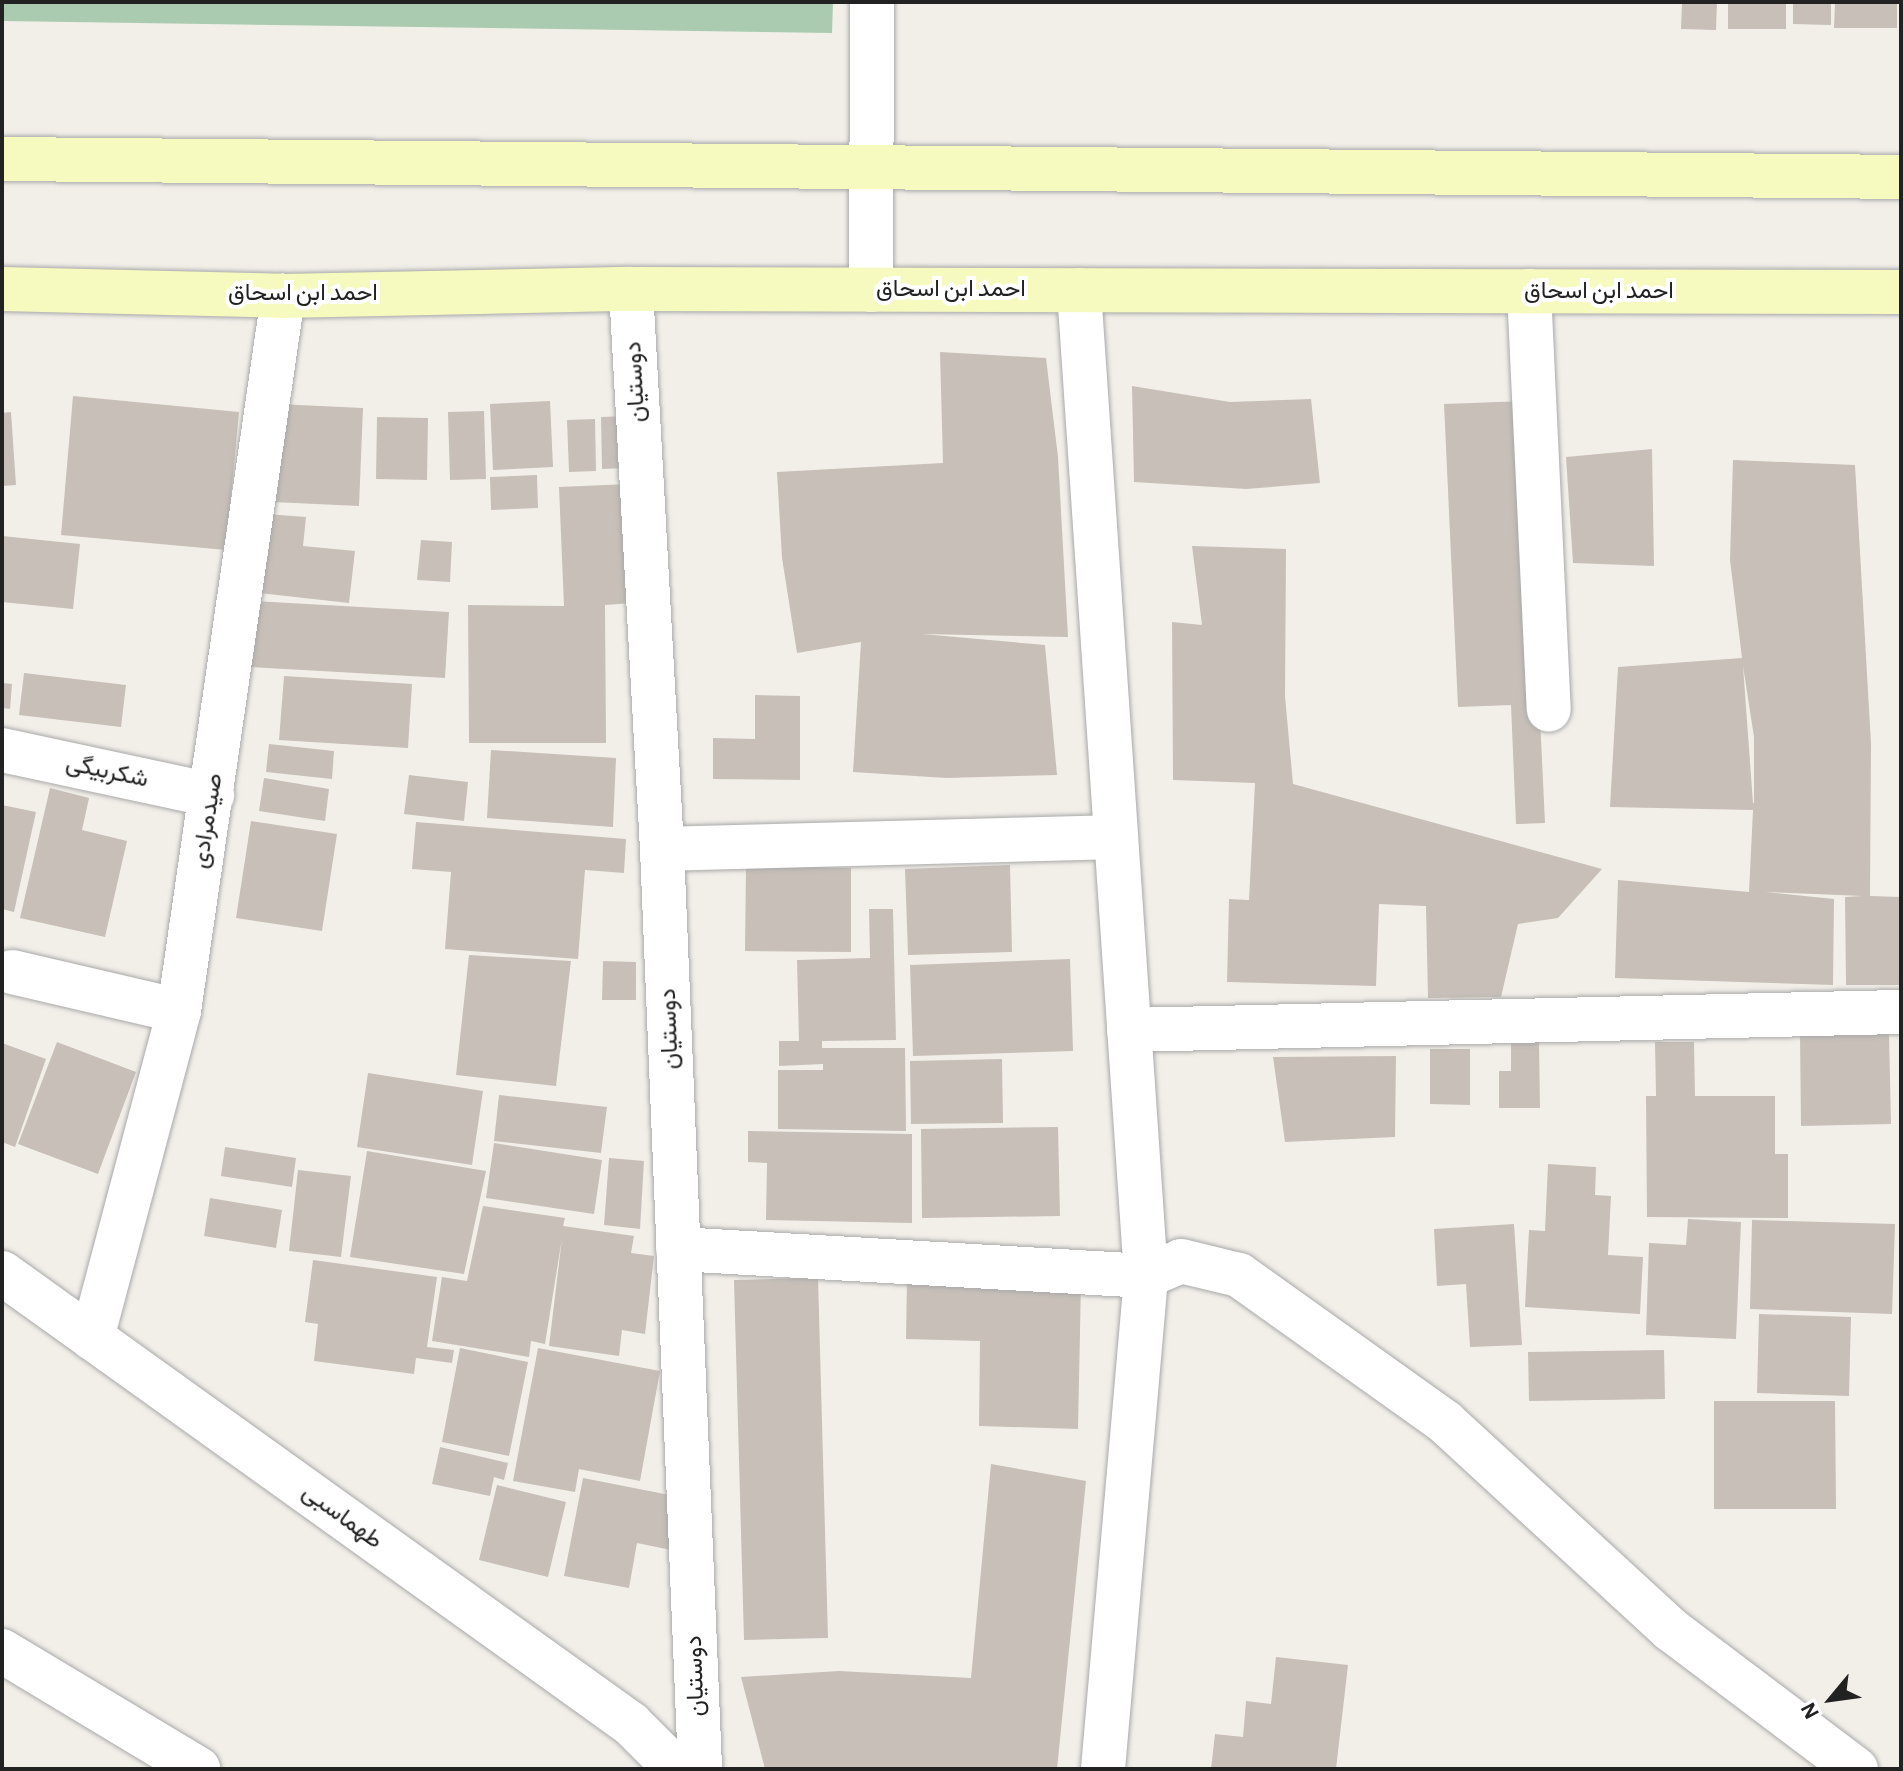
<!DOCTYPE html>
<html>
<head>
<meta charset="utf-8">
<style>
  body { margin:0 }
  #map { position:relative; width:1903px; height:1771px; overflow:hidden; background:#f2efe9; font-family:"Alegreya Sans",Vazirmatn,sans-serif }
  div>[style] { position:absolute }
  .cemetery>* { inset:0; background:#aacbaf }
  .building>* { inset:0; background:#c7bfb8 }
  .roads { filter:drop-shadow(0 0 2px #a9a9a9) drop-shadow(0 0 2px #a9a9a9) }
  .street>* { height:44px; margin:-22px; padding:0 22px; transform-origin:22px; border-radius:22px; background:#fff }
  .secondary>* { height:44px; margin:-22px; padding:0 22px; transform-origin:22px; border-radius:22px; background:#f7fabf }
  span { translate:-50% -50%; white-space:nowrap; text-align:center; line-height:1.15; -webkit-text-stroke:8px #fff; paint-order:stroke }
  .street-label { font-size:24px; color:#222 }
  .frame { position:absolute; inset:0; border:4px solid #222; pointer-events:none }
  .north { position:absolute; left:1791px; top:1659px; width:80px; height:80px; -webkit-text-stroke:6px #fff; paint-order:stroke; rotate:241deg; font-size:22px; font-weight:700; line-height:32px; text-align:center; color:#222 }
  .north::after { content:''; display:block; margin:auto; width:28px; height:36px; background:#222; clip-path:polygon(50% 0,100% 100%,50% 72%,0 100%) }
</style>
</head>
<body>
<div id="map">
  <div class="cemetery">
    <i style="clip-path:polygon(2px 2px,833px 2px,832px 33px,2px 21px)"></i>
  </div>
  <div class="building">
    <i style="clip-path:polygon(1682px 2px,1717px 2px,1716px 30px,1681px 29px)"></i>
    <i style="clip-path:polygon(1728px 2px,1786px 2px,1786px 29px,1728px 29px)"></i>
    <i style="clip-path:polygon(1793px 2px,1831px 2px,1831px 25px,1793px 24px)"></i>
    <i style="clip-path:polygon(1835px 2px,1897px 2px,1897px 28px,1834px 28px)"></i>
    <i style="clip-path:polygon(940px 352px,1046px 358px,1058px 457px,1068px 637px,922px 634px,1045px 645px,1057px 775px,946px 778px,853px 772px,861px 642px,797px 653px,782px 558px,777px 472px,943px 463px)"></i>
    <i style="clip-path:polygon(1132px 386px,1230px 402px,1311px 399px,1320px 483px,1246px 489px,1134px 482px)"></i>
    <i style="clip-path:polygon(73px 396px,239px 412px,226px 550px,61px 535px)"></i>
    <i style="clip-path:polygon(550px 401px,553px 467px,493px 470px,490px 404px)"></i>
    <i style="clip-path:polygon(1525px 401px,1545px 823px,1516px 824px,1511px 705px,1458px 707px,1444px 404px)"></i>
    <i style="clip-path:polygon(277px 404px,363px 408px,359px 506px,273px 502px)"></i>
    <i style="clip-path:polygon(484px 411px,486px 479px,450px 480px,448px 412px)"></i>
    <i style="clip-path:polygon(11px 412px,16px 485px,2px 486px,2px 413px)"></i>
    <i style="clip-path:polygon(625px 416px,628px 468px,602px 469px,601px 417px)"></i>
    <i style="clip-path:polygon(377px 417px,428px 418px,427px 480px,376px 479px)"></i>
    <i style="clip-path:polygon(595px 419px,596px 471px,569px 472px,567px 420px)"></i>
    <i style="clip-path:polygon(1652px 449px,1654px 566px,1573px 563px,1566px 457px)"></i>
    <i style="clip-path:polygon(evenodd,1733px 460px,1855px 465px,1871px 743px,1870px 896px,1901px 897px,1901px 985px,1846px 985px,1845px 897px,1862px 896px,1765px 892px,1834px 899px,1833px 985px,1615px 978px,1618px 880px,1749px 892px,1753px 810px,1610px 807px,1618px 667px,1742px 658px,1730px 560px,1733px 460px,1743px 666px,1754px 737px,1754px 803px,1753px 803px,1743px 666px)"></i>
    <i style="clip-path:polygon(537px 475px,538px 508px,491px 510px,490px 477px)"></i>
    <i style="clip-path:polygon(628px 484px,633px 603px,605px 605px,606px 743px,469px 743px,468px 605px,564px 606px,559px 487px)"></i>
    <i style="clip-path:polygon(266px 514px,306px 517px,303px 546px,355px 551px,349px 603px,259px 593px)"></i>
    <i style="clip-path:polygon(2px 536px,80px 544px,73px 609px,2px 602px)"></i>
    <i style="clip-path:polygon(421px 540px,452px 542px,450px 582px,417px 580px)"></i>
    <i style="clip-path:polygon(1192px 546px,1286px 549px,1285px 696px,1293px 784px,1602px 869px,1558px 918px,1518px 924px,1501px 997px,1428px 998px,1426px 906px,1379px 904px,1376px 986px,1227px 982px,1229px 899px,1249px 900px,1255px 783px,1173px 780px,1172px 622px,1202px 625px)"></i>
    <i style="clip-path:polygon(253px 601px,449px 612px,445px 678px,250px 667px)"></i>
    <i style="clip-path:polygon(24px 673px,126px 685px,121px 727px,19px 715px)"></i>
    <i style="clip-path:polygon(284px 676px,412px 684px,408px 748px,279px 740px)"></i>
    <i style="clip-path:polygon(2px 683px,12px 684px,10px 709px,2px 708px)"></i>
    <i style="clip-path:polygon(755px 695px,800px 696px,800px 780px,713px 779px,713px 738px,755px 739px)"></i>
    <i style="clip-path:polygon(269px 744px,334px 751px,332px 779px,266px 772px)"></i>
    <i style="clip-path:polygon(491px 750px,616px 758px,613px 827px,487px 818px)"></i>
    <i style="clip-path:polygon(409px 775px,468px 782px,464px 821px,404px 814px)"></i>
    <i style="clip-path:polygon(264px 778px,329px 789px,325px 821px,259px 811px)"></i>
    <i style="clip-path:polygon(50px 788px,89px 798px,82px 830px,127px 841px,105px 937px,20px 918px)"></i>
    <i style="clip-path:polygon(2px 805px,36px 812px,14px 912px,2px 909px)"></i>
    <i style="clip-path:polygon(251px 821px,337px 834px,322px 931px,236px 918px)"></i>
    <i style="clip-path:polygon(416px 822px,626px 839px,624px 873px,585px 870px,578px 959px,445px 949px,451px 872px,412px 869px)"></i>
    <i style="clip-path:polygon(1010px 865px,1012px 952px,908px 955px,905px 869px)"></i>
    <i style="clip-path:polygon(746px 866px,851px 868px,851px 952px,745px 951px)"></i>
    <i style="clip-path:polygon(869px 909px,893px 909px,896px 1040px,822px 1041px,822px 1048px,905px 1048px,906px 1131px,778px 1129px,778px 1070px,823px 1070px,823px 1064px,779px 1066px,779px 1041px,799px 1041px,797px 960px,870px 958px)"></i>
    <i style="clip-path:polygon(469px 955px,571px 961px,556px 1086px,456px 1075px)"></i>
    <i style="clip-path:polygon(1070px 959px,1073px 1051px,913px 1056px,910px 965px)"></i>
    <i style="clip-path:polygon(603px 961px,636px 962px,636px 1000px,602px 1000px)"></i>
    <i style="clip-path:polygon(1800px 1034px,1889px 1034px,1891px 1124px,1801px 1126px)"></i>
    <i style="clip-path:polygon(57px 1042px,136px 1072px,98px 1174px,18px 1144px)"></i>
    <i style="clip-path:polygon(1511px 1042px,1539px 1042px,1540px 1108px,1499px 1108px,1499px 1071px,1511px 1071px)"></i>
    <i style="clip-path:polygon(1655px 1042px,1694px 1042px,1695px 1096px,1775px 1096px,1775px 1154px,1788px 1154px,1788px 1218px,1647px 1217px,1646px 1096px,1656px 1096px)"></i>
    <i style="clip-path:polygon(2px 1043px,46px 1059px,15px 1147px,2px 1142px)"></i>
    <i style="clip-path:polygon(1430px 1049px,1470px 1049px,1470px 1105px,1430px 1104px)"></i>
    <i style="clip-path:polygon(1396px 1056px,1395px 1137px,1285px 1142px,1273px 1057px)"></i>
    <i style="clip-path:polygon(1002px 1059px,1003px 1123px,911px 1124px,910px 1061px)"></i>
    <i style="clip-path:polygon(368px 1073px,483px 1091px,472px 1165px,357px 1147px)"></i>
    <i style="clip-path:polygon(499px 1095px,607px 1107px,601px 1153px,494px 1141px)"></i>
    <i style="clip-path:polygon(1058px 1127px,1060px 1216px,922px 1218px,921px 1129px)"></i>
    <i style="clip-path:polygon(748px 1131px,912px 1134px,912px 1223px,766px 1220px,767px 1163px,748px 1162px)"></i>
    <i style="clip-path:polygon(494px 1143px,602px 1160px,594px 1214px,486px 1198px)"></i>
    <i style="clip-path:polygon(225px 1147px,296px 1158px,292px 1187px,221px 1176px)"></i>
    <i style="clip-path:polygon(367px 1151px,486px 1171px,464px 1274px,350px 1257px)"></i>
    <i style="clip-path:polygon(609px 1158px,644px 1161px,640px 1229px,604px 1225px)"></i>
    <i style="clip-path:polygon(1548px 1164px,1596px 1167px,1595px 1195px,1611px 1196px,1608px 1255px,1643px 1257px,1640px 1314px,1525px 1307px,1529px 1230px,1545px 1231px)"></i>
    <i style="clip-path:polygon(298px 1170px,351px 1176px,341px 1257px,289px 1251px)"></i>
    <i style="clip-path:polygon(210px 1198px,282px 1210px,276px 1248px,204px 1236px)"></i>
    <i style="clip-path:polygon(483px 1206px,565px 1218px,563px 1226px,634px 1236px,631px 1253px,654px 1256px,645px 1334px,622px 1330px,619px 1356px,549px 1346px,562px 1238px,545px 1344px,531px 1341px,529px 1357px,432px 1341px,442px 1277px,467px 1281px)"></i>
    <i style="clip-path:polygon(1688px 1219px,1741px 1222px,1736px 1339px,1646px 1335px,1649px 1243px,1686px 1245px)"></i>
    <i style="clip-path:polygon(1752px 1220px,1895px 1224px,1892px 1314px,1750px 1309px)"></i>
    <i style="clip-path:polygon(1514px 1224px,1522px 1345px,1470px 1347px,1466px 1284px,1437px 1286px,1434px 1229px)"></i>
    <i style="clip-path:polygon(313px 1260px,437px 1277px,427px 1347px,454px 1350px,452px 1363px,416px 1358px,414px 1374px,314px 1361px,318px 1324px,305px 1322px)"></i>
    <i style="clip-path:polygon(818px 1278px,828px 1638px,744px 1640px,734px 1280px)"></i>
    <i style="clip-path:polygon(907px 1278px,1081px 1283px,1078px 1429px,979px 1426px,980px 1341px,906px 1339px)"></i>
    <i style="clip-path:polygon(1759px 1314px,1851px 1317px,1849px 1396px,1757px 1393px)"></i>
    <i style="clip-path:polygon(460px 1348px,528px 1362px,509px 1456px,442px 1442px)"></i>
    <i style="clip-path:polygon(538px 1348px,660px 1371px,640px 1481px,579px 1469px,575px 1492px,513px 1481px)"></i>
    <i style="clip-path:polygon(1664px 1350px,1665px 1399px,1529px 1401px,1528px 1352px)"></i>
    <i style="clip-path:polygon(1714px 1401px,1835px 1401px,1836px 1509px,1714px 1509px)"></i>
    <i style="clip-path:polygon(440px 1447px,508px 1463px,504px 1480px,494px 1477px,490px 1496px,432px 1484px)"></i>
    <i style="clip-path:polygon(991px 1464px,1086px 1481px,1057px 1769px,765px 1769px,741px 1677px,839px 1671px,971px 1678px)"></i>
    <i style="clip-path:polygon(583px 1478px,680px 1497px,671px 1550px,637px 1543px,629px 1588px,564px 1576px)"></i>
    <i style="clip-path:polygon(497px 1485px,566px 1502px,548px 1577px,479px 1560px)"></i>
    <i style="clip-path:polygon(1276px 1657px,1348px 1665px,1336px 1769px,1211px 1769px,1215px 1734px,1243px 1737px,1246px 1701px,1271px 1704px)"></i>
  </div>
  <div class="roads">
    <div class="street">
      <i style="left:631px;top:289px;width:561px;rotate:86.83deg"></i>
      <i style="left:662px;top:849px;width:921px;rotate:87.63deg"></i>
      <i style="left:871px;top:290px;width:288px;rotate:-89.8deg"></i>
      <i style="left:1529px;top:291px;width:419px;rotate:87.3deg"></i>
      <i style="left:2px;top:750px;width:215px;rotate:12.1deg"></i>
      <i style="left:662px;top:849px;width:454px;rotate:-1.5deg"></i>
      <i style="left:12px;top:972px;width:171px;rotate:13.1deg"></i>
      <i style="left:1129px;top:1030px;width:772px;rotate:-1.34deg"></i>
      <i style="left:678px;top:1249px;width:469px;rotate:3.3deg"></i>
      <i style="left:1146px;top:1276px;width:988px;rotate:-93.89deg"></i>
      <i style="left:2px;top:1273px;width:774px;rotate:35.64deg"></i>
      <i style="left:631px;top:1724px;width:64px;rotate:45deg"></i>
      <i style="left:92px;top:1338px;width:338px;rotate:-75.1deg"></i>
      <i style="left:179px;top:1011px;width:723px;rotate:-81.72deg"></i>
      <i style="left:2px;top:1651px;width:229px;rotate:31deg"></i>
      <i style="left:1103px;top:1769px;width:495px;rotate:-85deg"></i>
      <i style="left:1146px;top:1276px;width:38px;rotate:-23deg"></i>
      <i style="left:1181px;top:1261px;width:60px;rotate:13.6deg"></i>
      <i style="left:1239px;top:1275px;width:253px;rotate:35.5deg"></i>
      <i style="left:1445px;top:1422px;width:306px;rotate:42.6deg"></i>
      <i style="left:1670px;top:1629px;width:233px;rotate:37deg"></i>
    </div>
    <div class="secondary">
      <i style="left:2px;top:159px;width:1899px;rotate:0.54deg"></i>
      <i style="left:2px;top:289px;width:281px;rotate:1.4deg"></i>
      <i style="left:283px;top:296px;width:348px;rotate:-1.2deg"></i>
      <i style="left:631px;top:289px;width:1270px;rotate:0.14deg"></i>
    </div>
  </div>
  <div class="street-label">
    <span style="left:951px;top:290px">احمد ابن اسحاق</span>
    <span style="left:1599px;top:292px">احمد ابن اسحاق</span>
    <span style="left:303px;top:294px">احمد ابن اسحاق</span>
    <span style="left:636px;top:382px;rotate:-93deg">دوستیان</span>
    <span style="left:107px;top:772px;rotate:12deg">شکربیگی</span>
    <span style="left:208px;top:821px;rotate:-81deg">صیدمرادی</span>
    <span style="left:670px;top:1029px;rotate:-92deg">دوستیان</span>
    <span style="left:342px;top:1517px;rotate:36deg">طهماسبی</span>
    <span style="left:696px;top:1676px;rotate:-92deg">دوستیان</span>
  </div>
  <div class="frame"></div>
  <div class="north">N</div>
</div>
</body>
</html>
